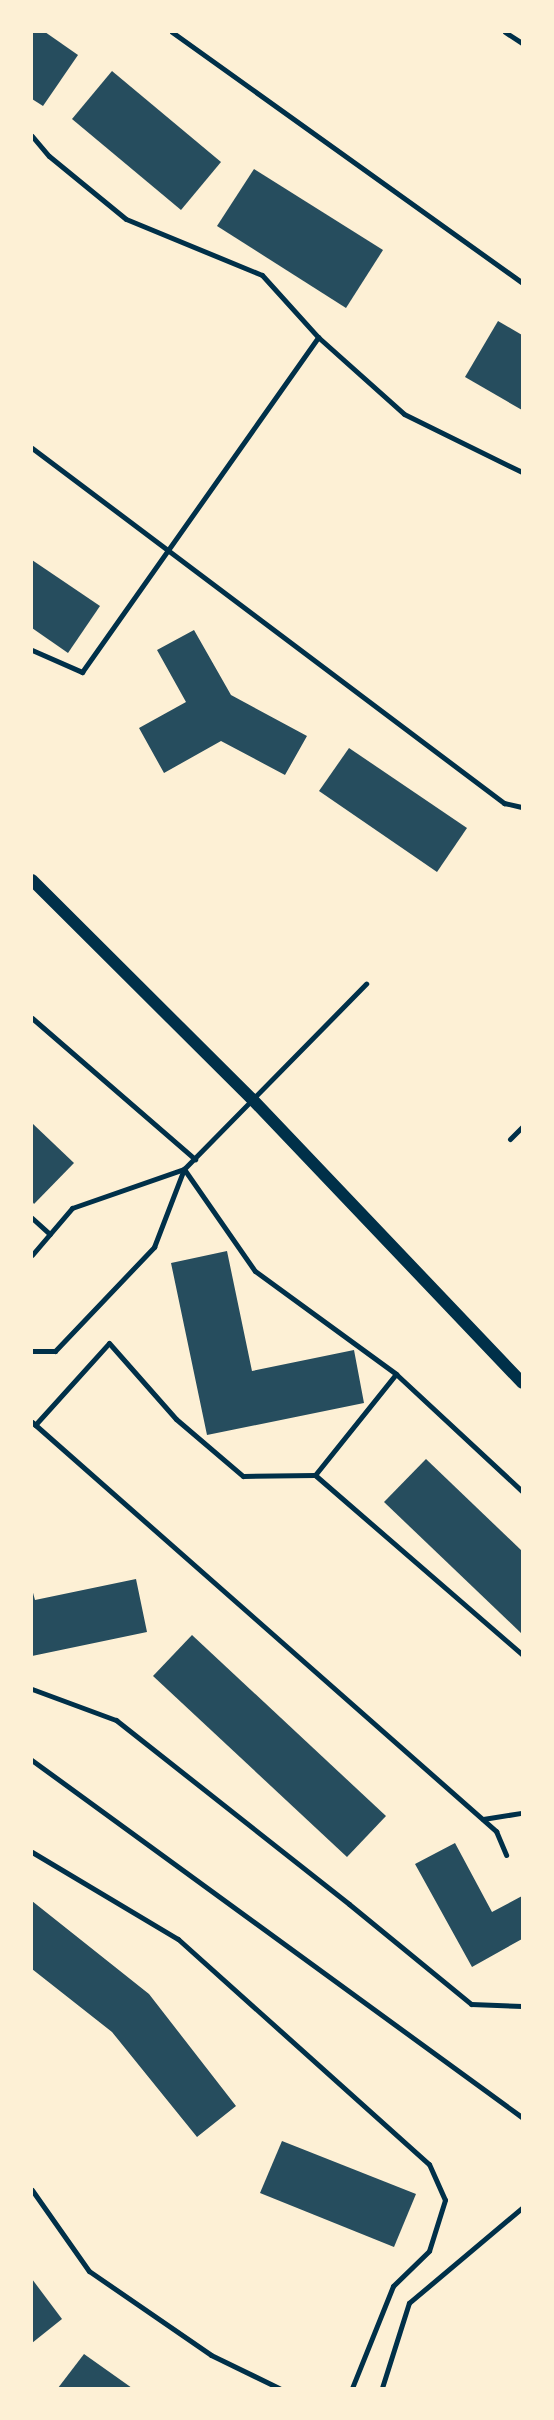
<!DOCTYPE html>
<html>
<head>
<meta charset="utf-8">
<style>
  body { margin:0 }
  #map { position:relative; width:554px; height:2420px; overflow:hidden; background:#fdf0d5; font-family:"Golos Text",sans-serif }
  div>[style] { position:absolute }
  .building>* { inset:0; background:#264d5e }
  .path>* { height:4.5px; margin:-2.25px; padding:0 2.25px; transform-origin:2.25px; border-radius:2.25px; background:#003049 }
  .service>* { height:5px; margin:-2.5px; padding:0 2.5px; transform-origin:2.5px; border-radius:2.5px; background:#003049 }
  .tertiary>* { height:12px; margin:-6px; padding:0 6px; transform-origin:6px; border-radius:6px; background:#003049 }
  span { translate:-50% -50%; white-space:nowrap; text-align:center; line-height:1.15; -webkit-text-stroke:5px #fdf0d5; paint-order:stroke }
  .frame { position:absolute; inset:0; border:33px solid #fdf0d5; pointer-events:none }
</style>
</head>
<body>
<div id="map">
  <div class="building">
    <i style="clip-path:polygon(32px 32px,45px 32px,78px 55px,43px 106px,32px 99px)"></i>
    <i style="clip-path:polygon(112px 71px,221px 162px,181px 210px,72px 119px)"></i>
    <i style="clip-path:polygon(254px 169px,383px 250px,346px 308px,217px 226px)"></i>
    <i style="clip-path:polygon(498px 321px,522px 335px,522px 410px,465px 377px)"></i>
    <i style="clip-path:polygon(32px 560px,100px 606px,68px 653px,32px 628px)"></i>
    <i style="clip-path:polygon(194px 630px,231px 695px,307px 736px,285px 775px,221px 741px,164px 773px,139px 728px,186px 702px,157px 650px)"></i>
    <i style="clip-path:polygon(349px 748px,467px 828px,437px 872px,319px 791px)"></i>
    <i style="clip-path:polygon(32px 1123px,74px 1163px,34px 1204px,32px 1201px)"></i>
    <i style="clip-path:polygon(227px 1251px,252px 1371px,354px 1350px,364px 1403px,207px 1435px,171px 1263px)"></i>
    <i style="clip-path:polygon(426px 1459px,522px 1551px,522px 1634px,384px 1502px)"></i>
    <i style="clip-path:polygon(136px 1579px,147px 1632px,32px 1656px,32px 1589px,35px 1600px)"></i>
    <i style="clip-path:polygon(192px 1635px,386px 1816px,347px 1857px,153px 1676px)"></i>
    <i style="clip-path:polygon(455px 1843px,492px 1912px,522px 1896px,522px 1939px,472px 1967px,415px 1864px)"></i>
    <i style="clip-path:polygon(32px 1901px,149px 1994px,236px 2106px,197px 2137px,112px 2032px,32px 1969px)"></i>
    <i style="clip-path:polygon(282px 2141px,416px 2194px,394px 2247px,260px 2193px)"></i>
    <i style="clip-path:polygon(32px 2279px,62px 2319px,32px 2343px)"></i>
    <i style="clip-path:polygon(84px 2354px,132px 2388px,58px 2388px)"></i>
  </div>
  <div class="path">
    <i style="left:32px;top:1760px;width:606px;rotate:36.08deg"></i>
    <i style="left:382px;top:2388px;width:89px;rotate:-72.4deg"></i>
    <i style="left:409px;top:2303px;width:148px;rotate:-40.1deg"></i>
  </div>
  <div class="service">
    <i style="left:172px;top:32px;width:431px;rotate:35.6deg"></i>
    <i style="left:505px;top:32px;width:20px;rotate:33deg"></i>
    <i style="left:32px;top:136px;width:26px;rotate:50deg"></i>
    <i style="left:49px;top:156px;width:99px;rotate:39.3deg"></i>
    <i style="left:126px;top:219px;width:147px;rotate:22.4deg"></i>
    <i style="left:262px;top:275px;width:84px;rotate:47.9deg"></i>
    <i style="left:318px;top:337px;width:115px;rotate:41.8deg"></i>
    <i style="left:404px;top:414px;width:131px;rotate:26.2deg"></i>
    <i style="left:32px;top:448px;width:591px;rotate:36.95deg"></i>
    <i style="left:504px;top:803px;width:18px;rotate:13deg"></i>
    <i style="left:32px;top:650px;width:55px;rotate:23.7deg"></i>
    <i style="left:82px;top:672px;width:410px;rotate:-54.8deg"></i>
    <i style="left:32px;top:1018px;width:216px;rotate:40.9deg"></i>
    <i style="left:510px;top:1139px;width:17px;rotate:-45deg"></i>
    <i style="left:184px;top:1169px;width:124px;rotate:55.2deg"></i>
    <i style="left:255px;top:1271px;width:175px;rotate:36.1deg"></i>
    <i style="left:396px;top:1374px;width:172px;rotate:42.9deg"></i>
    <i style="left:32px;top:1218px;width:24px;rotate:42deg"></i>
    <i style="left:32px;top:1255px;width:62px;rotate:-49.6deg"></i>
    <i style="left:72px;top:1208px;width:119px;rotate:-19.2deg"></i>
    <i style="left:32px;top:1351px;width:23px"></i>
    <i style="left:55px;top:1351px;width:144px;rotate:-46.4deg"></i>
    <i style="left:154px;top:1247px;width:84px;rotate:-69deg"></i>
    <i style="left:184px;top:1169px;width:260px;rotate:-45.5deg"></i>
    <i style="left:32px;top:1422px;width:619px;rotate:41.4deg"></i>
    <i style="left:496px;top:1831px;width:26px;rotate:67deg"></i>
    <i style="left:35px;top:1425px;width:110px;rotate:-47.9deg"></i>
    <i style="left:109px;top:1343px;width:101px;rotate:48.6deg"></i>
    <i style="left:176px;top:1419px;width:88px;rotate:40.4deg"></i>
    <i style="left:243px;top:1476px;width:72px;rotate:-0.8deg"></i>
    <i style="left:315px;top:1475px;width:274px;rotate:40.9deg"></i>
    <i style="left:315px;top:1475px;width:129px;rotate:-51.3deg"></i>
    <i style="left:32px;top:1689px;width:90px;rotate:20.3deg"></i>
    <i style="left:116px;top:1720px;width:297px;rotate:38.3deg"></i>
    <i style="left:349px;top:1904px;width:158px;rotate:39.3deg"></i>
    <i style="left:471px;top:2004px;width:51px;rotate:2.2deg"></i>
    <i style="left:483px;top:1819px;width:39px;rotate:-9deg"></i>
    <i style="left:32px;top:1852px;width:170px;rotate:30.8deg"></i>
    <i style="left:178px;top:1939px;width:337px;rotate:41.9deg"></i>
    <i style="left:429px;top:2164px;width:39px;rotate:66deg"></i>
    <i style="left:445px;top:2200px;width:53px;rotate:107.4deg"></i>
    <i style="left:429px;top:2251px;width:50px;rotate:135.8deg"></i>
    <i style="left:393px;top:2286px;width:110px;rotate:111.9deg"></i>
    <i style="left:32px;top:2190px;width:99px;rotate:54.9deg"></i>
    <i style="left:89px;top:2271px;width:148px;rotate:34.5deg"></i>
    <i style="left:211px;top:2355px;width:76px;rotate:25.9deg"></i>
  </div>
  <div class="tertiary">
    <i style="left:32px;top:880px;width:310px;rotate:44.9deg"></i>
    <i style="left:252px;top:1099px;width:392px;rotate:46.4deg"></i>
  </div>
  <div class="frame"></div>
</div>
</body>
</html>
